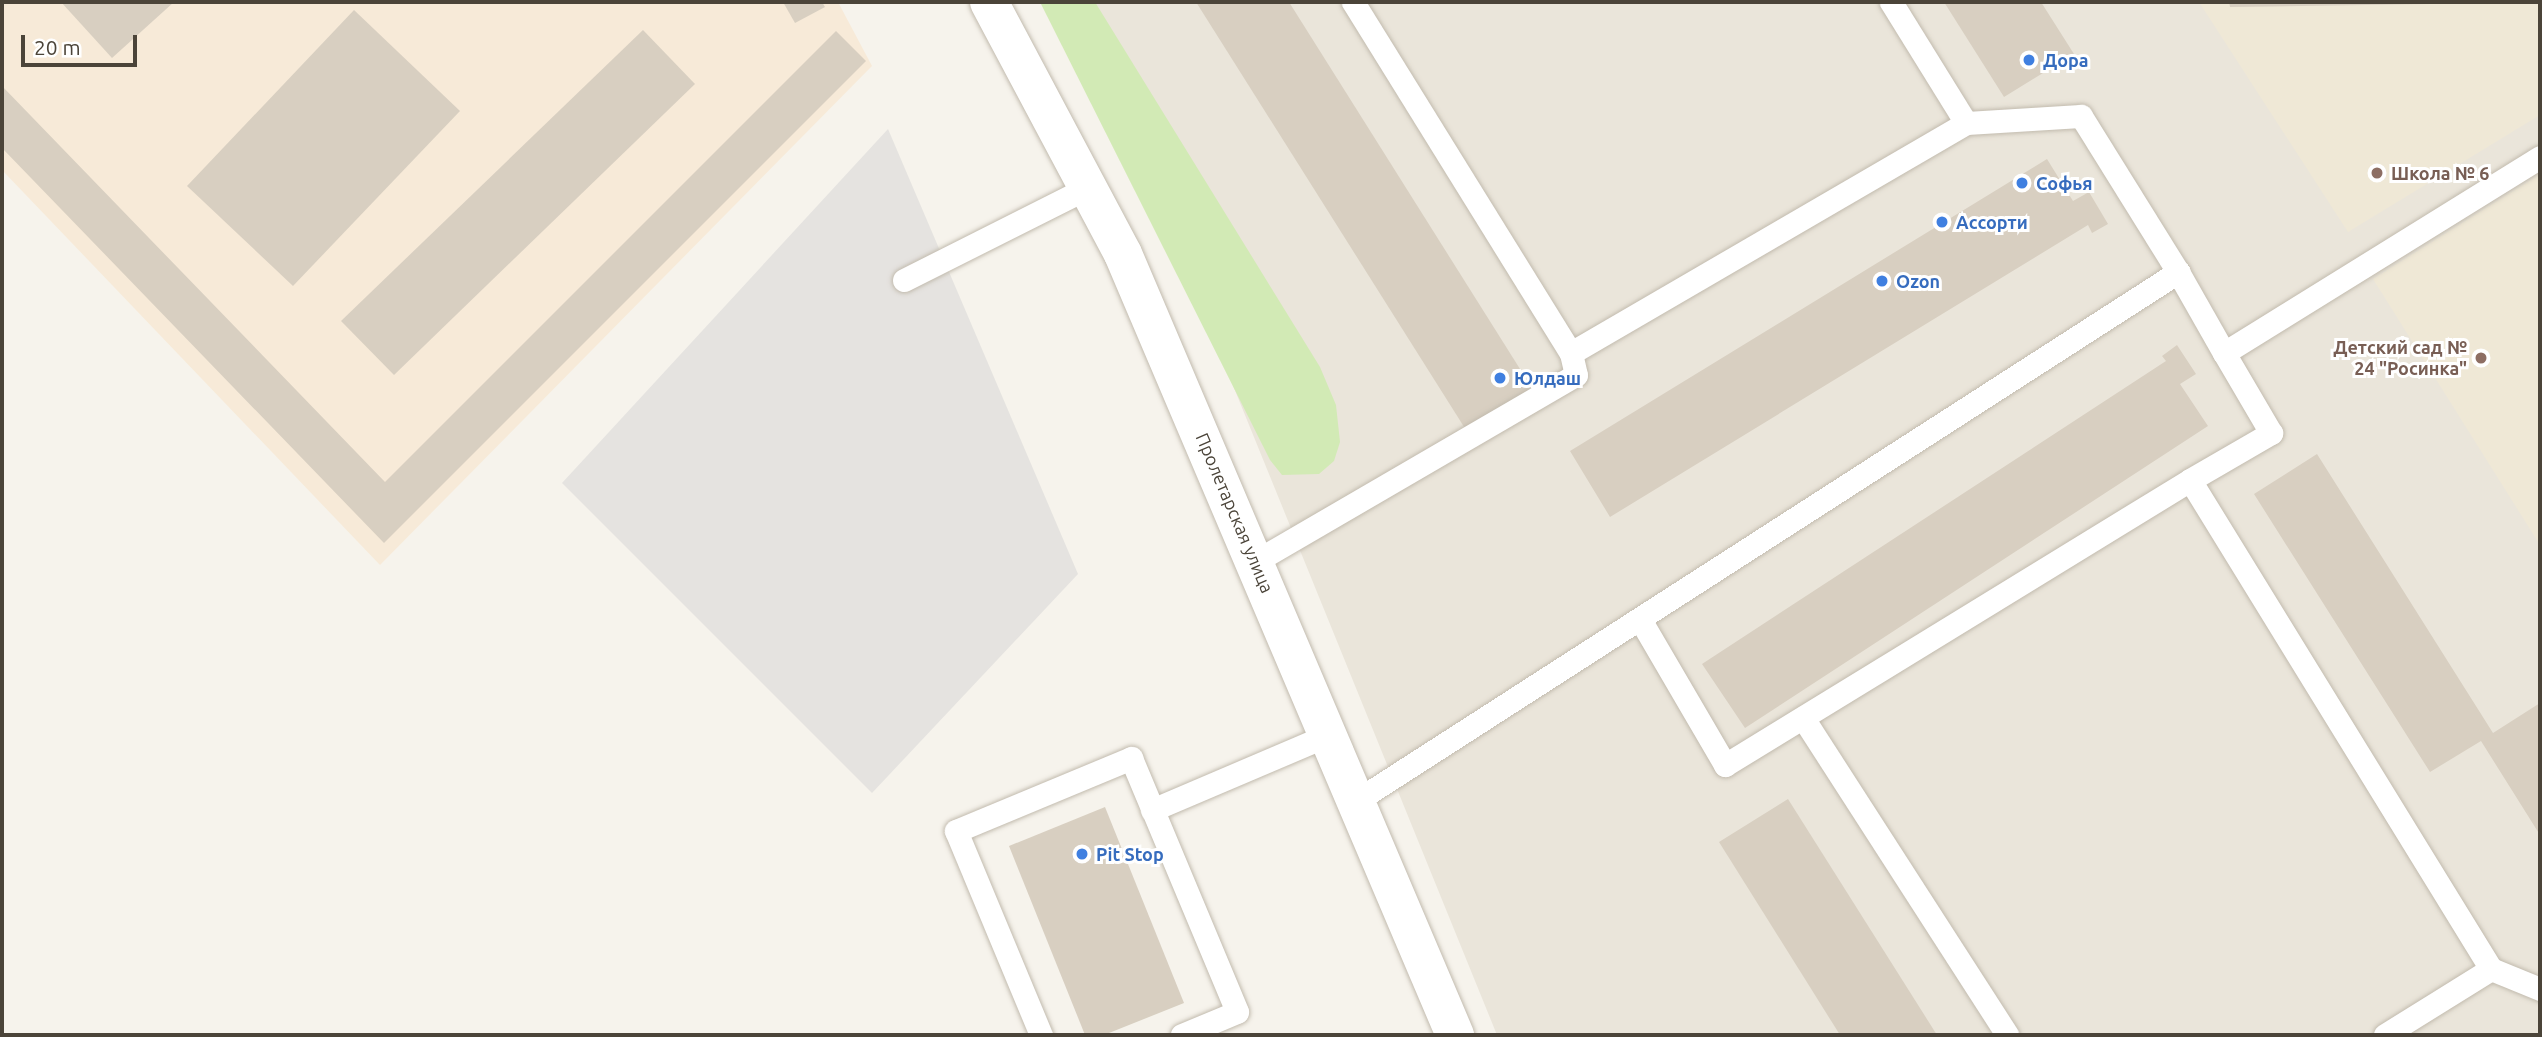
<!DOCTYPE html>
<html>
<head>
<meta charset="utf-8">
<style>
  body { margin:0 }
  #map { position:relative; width:2542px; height:1037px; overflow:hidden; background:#f6f3ec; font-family:Ubuntu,sans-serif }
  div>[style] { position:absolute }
  .residential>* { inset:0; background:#eae5da }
  .commercial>* { inset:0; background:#f7ead8 }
  .education>* { inset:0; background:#efe8d6 }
  .green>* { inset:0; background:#d2eab5 }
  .parking>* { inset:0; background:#e5e3e0 }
  .building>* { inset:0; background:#d8cfc1 }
  .roads { filter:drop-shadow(0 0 2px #c2bbae) drop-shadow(0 0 2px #c2bbae) }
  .service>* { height:23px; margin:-11.5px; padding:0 11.5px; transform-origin:11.5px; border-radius:11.5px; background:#fff }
  .tertiary>* { height:38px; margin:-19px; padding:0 19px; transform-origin:19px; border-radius:19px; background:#fff }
  .dots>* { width:19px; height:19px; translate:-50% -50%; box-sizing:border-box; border:4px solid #fff; border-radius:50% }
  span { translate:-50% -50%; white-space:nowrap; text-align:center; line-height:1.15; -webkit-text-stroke:6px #fff; paint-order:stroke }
  .shop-label { font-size:18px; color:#366cbe; font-weight:700 }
  .left { translate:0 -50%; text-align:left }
  .education-label { font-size:18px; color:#785e54; font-weight:700 }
  .right { translate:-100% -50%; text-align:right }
  .street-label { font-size:18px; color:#4b4439 }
  .frame { position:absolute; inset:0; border:4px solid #4b4439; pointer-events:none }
  .scale { position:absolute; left:21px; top:35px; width:116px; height:32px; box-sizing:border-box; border:4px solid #4b4439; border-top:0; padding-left:9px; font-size:21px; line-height:24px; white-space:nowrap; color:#4b4439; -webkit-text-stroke:5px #fff; paint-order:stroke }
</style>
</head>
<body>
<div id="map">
  <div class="residential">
    <i style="clip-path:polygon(1047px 2px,2540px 2px,2540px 1035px,1497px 1035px,1182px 260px)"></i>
  </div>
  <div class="commercial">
    <i style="clip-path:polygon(2px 2px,838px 2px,872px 66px,380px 565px,2px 170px)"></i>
  </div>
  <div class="education">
    <i style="clip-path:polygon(2199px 2px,2540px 2px,2540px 115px,2348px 232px)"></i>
    <i style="clip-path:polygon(2540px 174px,2540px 545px,2373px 279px)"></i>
  </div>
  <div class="green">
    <i style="clip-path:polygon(1040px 2px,1095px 2px,1320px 367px,1336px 405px,1340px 442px,1334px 461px,1319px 474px,1282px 475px,1270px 460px)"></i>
  </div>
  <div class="parking">
    <i style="clip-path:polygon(888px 129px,1078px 574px,872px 793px,562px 483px)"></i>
  </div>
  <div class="building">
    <i style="clip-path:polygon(61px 2px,174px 2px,112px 58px)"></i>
    <i style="clip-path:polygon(783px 2px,822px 2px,825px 7px,795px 23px)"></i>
    <i style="clip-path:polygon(1196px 2px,1289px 2px,1532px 388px,1466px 430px)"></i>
    <i style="clip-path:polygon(1944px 2px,2041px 2px,2074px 54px,2004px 97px)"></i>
    <i style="clip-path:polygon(2229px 2px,2430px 2px,2430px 4px,2230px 7px)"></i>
    <i style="clip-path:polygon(354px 10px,460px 111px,293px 286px,187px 186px)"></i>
    <i style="clip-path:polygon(643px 30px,695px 84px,394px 375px,341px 321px)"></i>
    <i style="clip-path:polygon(836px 31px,866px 61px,384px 543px,2px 148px,2px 86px,385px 482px)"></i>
    <i style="clip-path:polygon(2047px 159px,2073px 201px,2089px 192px,2108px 224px,2092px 233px,2088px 225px,1610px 517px,1570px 451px)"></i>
    <i style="clip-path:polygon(2177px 345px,2196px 374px,2180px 384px,2208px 426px,1745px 728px,1702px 664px,2166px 361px,2162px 356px)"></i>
    <i style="clip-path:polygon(2317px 454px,2493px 733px,2540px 703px,2540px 835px,2481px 741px,2430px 772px,2254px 494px)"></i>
    <i style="clip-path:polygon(1788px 799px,1937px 1035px,1840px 1035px,1719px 842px)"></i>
    <i style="clip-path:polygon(1105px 807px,1184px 1003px,1104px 1035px,1085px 1035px,1009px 846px)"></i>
  </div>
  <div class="roads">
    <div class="service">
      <i style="left:1353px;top:2px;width:413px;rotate:58.2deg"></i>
      <i style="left:1571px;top:353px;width:457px;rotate:-30.2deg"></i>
      <i style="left:1966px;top:123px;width:115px;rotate:-3.5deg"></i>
      <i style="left:2081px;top:116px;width:184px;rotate:58.1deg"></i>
      <i style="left:1891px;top:2px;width:142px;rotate:58.2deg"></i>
      <i style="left:904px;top:280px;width:205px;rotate:-26.7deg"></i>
      <i style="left:2190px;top:480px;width:94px;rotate:-30.1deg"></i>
      <i style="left:2271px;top:433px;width:93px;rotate:-120.4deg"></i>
      <i style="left:1256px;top:561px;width:370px;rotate:-30.2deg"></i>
      <i style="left:1576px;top:375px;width:23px;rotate:-103deg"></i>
      <i style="left:1641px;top:621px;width:167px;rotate:59.7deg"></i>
      <i style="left:1725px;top:765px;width:545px;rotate:-31.5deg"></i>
      <i style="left:2190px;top:480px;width:574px;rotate:58.39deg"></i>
      <i style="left:2491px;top:969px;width:125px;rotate:148.1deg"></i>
      <i style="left:1803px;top:718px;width:377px;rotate:57.2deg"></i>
      <i style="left:1356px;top:801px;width:978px;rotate:-32.76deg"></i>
      <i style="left:2178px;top:272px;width:93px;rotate:60.4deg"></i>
      <i style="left:2224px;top:353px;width:372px;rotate:-31.8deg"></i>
      <i style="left:1152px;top:810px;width:191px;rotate:-23.1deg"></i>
      <i style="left:2491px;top:969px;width:53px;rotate:22.2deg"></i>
      <i style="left:1041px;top:1035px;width:221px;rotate:-112.6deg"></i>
      <i style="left:956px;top:831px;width:190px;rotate:-22.6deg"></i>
      <i style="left:1131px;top:758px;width:275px;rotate:67.3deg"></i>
      <i style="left:1237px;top:1012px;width:60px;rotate:157.3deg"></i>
    </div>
    <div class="tertiary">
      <i style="left:989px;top:2px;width:285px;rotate:62deg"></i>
      <i style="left:1123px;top:254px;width:849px;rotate:66.97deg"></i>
    </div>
  </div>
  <div class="dots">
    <i style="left:2029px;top:60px;background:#3f7fe0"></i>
    <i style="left:2377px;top:173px;background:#8d6e63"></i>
    <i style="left:2022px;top:183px;background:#3f7fe0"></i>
    <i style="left:1942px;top:222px;background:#3f7fe0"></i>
    <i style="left:1882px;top:281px;background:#3f7fe0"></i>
    <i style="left:2481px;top:358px;background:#8d6e63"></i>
    <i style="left:1500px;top:378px;background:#3f7fe0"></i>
    <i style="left:1082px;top:854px;background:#3f7fe0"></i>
  </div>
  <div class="shop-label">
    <span class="left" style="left:2043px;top:60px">Дора</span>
    <span class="left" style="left:2036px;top:183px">Софья</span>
    <span class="left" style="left:1956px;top:222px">Ассорти</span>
    <span class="left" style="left:1896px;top:281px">Ozon</span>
    <span class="left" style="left:1514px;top:378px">Юлдаш</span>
    <span class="left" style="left:1096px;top:854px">Pit Stop</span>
  </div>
  <div class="education-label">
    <span class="left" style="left:2391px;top:173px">Школа № 6</span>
    <span class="right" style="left:2467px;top:358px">Детский сад №<br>24 "Росинка"</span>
  </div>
  <div class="street-label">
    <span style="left:1235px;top:513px;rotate:67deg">Пролетарская улица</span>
  </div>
  <div class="frame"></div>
  <div class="scale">20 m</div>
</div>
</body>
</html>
